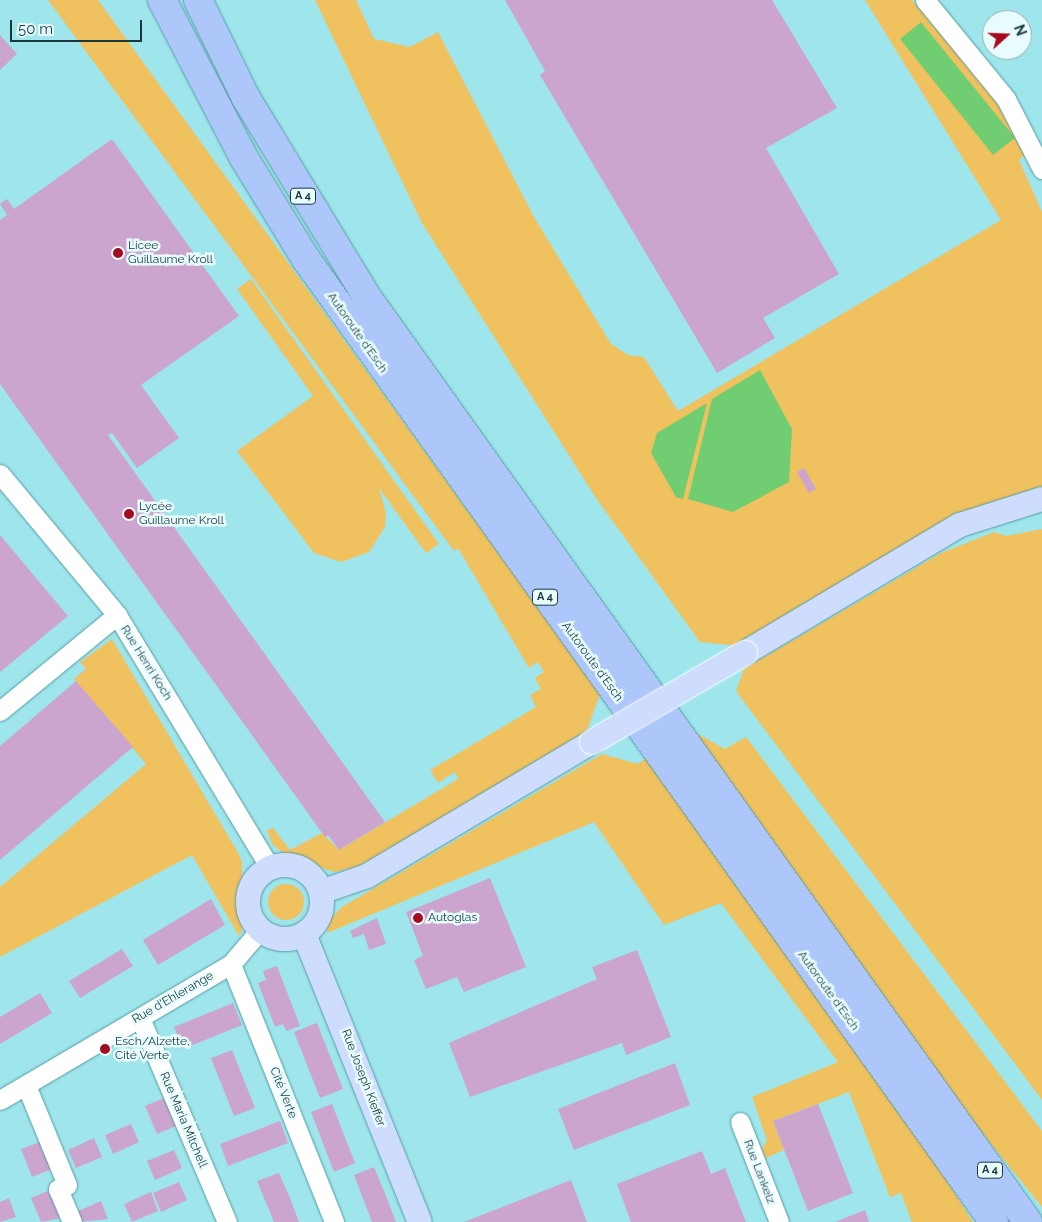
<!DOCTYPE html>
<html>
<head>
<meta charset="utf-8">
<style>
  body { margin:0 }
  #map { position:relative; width:1042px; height:1222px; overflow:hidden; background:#9ee5ec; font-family:Raleway,sans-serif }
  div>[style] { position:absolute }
  .green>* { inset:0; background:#f0c15f }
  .round { border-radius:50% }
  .water>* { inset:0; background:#71cd72 }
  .building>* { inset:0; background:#cca5ce }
  .roads { filter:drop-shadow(0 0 1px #569ca3) drop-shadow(0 0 1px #569ca3) }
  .minor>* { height:19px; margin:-9.5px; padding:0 9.5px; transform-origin:9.5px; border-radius:9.5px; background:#fff }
  .major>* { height:24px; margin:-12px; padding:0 12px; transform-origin:12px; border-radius:12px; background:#ceddfd }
  .major>.ring { margin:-12px; padding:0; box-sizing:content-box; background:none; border:24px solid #ceddfd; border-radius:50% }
  .highway>* { height:28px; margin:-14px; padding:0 14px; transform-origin:14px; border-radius:14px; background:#adc7fb }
  .bridges { filter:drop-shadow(0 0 1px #fff) drop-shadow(0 0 1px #fff) }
  .major-bridge>* { height:24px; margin:-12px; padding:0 12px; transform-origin:12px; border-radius:12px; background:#ceddfd }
  .dots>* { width:14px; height:14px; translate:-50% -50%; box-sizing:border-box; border:2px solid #e8fcfe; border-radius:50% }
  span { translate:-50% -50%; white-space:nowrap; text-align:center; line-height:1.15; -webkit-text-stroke:5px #e8fcfe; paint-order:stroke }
  .shield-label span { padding:1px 4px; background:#e8fcfe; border:1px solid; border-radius:4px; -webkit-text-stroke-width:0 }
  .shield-label { font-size:11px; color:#1b393c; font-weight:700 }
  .poi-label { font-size:12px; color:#1b393c }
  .left { translate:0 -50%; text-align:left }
  .street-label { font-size:12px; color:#1b393c }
  .north { position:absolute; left:982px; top:10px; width:50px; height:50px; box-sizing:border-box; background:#e8fcfe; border:1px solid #96aeb0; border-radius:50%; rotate:70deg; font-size:14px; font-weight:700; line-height:20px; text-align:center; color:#1b393c }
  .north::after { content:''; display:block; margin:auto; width:18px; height:22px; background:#a50b1e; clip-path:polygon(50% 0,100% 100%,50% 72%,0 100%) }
  .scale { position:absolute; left:10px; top:20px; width:132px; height:22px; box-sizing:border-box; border:2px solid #1b393c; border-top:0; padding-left:6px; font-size:15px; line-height:18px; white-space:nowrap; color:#1b393c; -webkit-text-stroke:4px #e8fcfe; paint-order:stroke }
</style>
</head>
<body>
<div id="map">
  <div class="green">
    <i style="clip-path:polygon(48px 0,98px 0,600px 694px,586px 733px,357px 867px,334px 872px,286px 855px,272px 844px,267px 830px,273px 828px,290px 850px,322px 833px,339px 850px,458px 779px,455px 772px,438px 783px,430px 770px,536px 707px,530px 695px,541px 689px,535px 678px,544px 672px,538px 662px,529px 668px,458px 548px,454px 551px)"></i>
    <i style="clip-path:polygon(315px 0,356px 0,374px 39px,410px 47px,438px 32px,534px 217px,611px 344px,628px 355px,644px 357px,678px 411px,1001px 220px,865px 0,912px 0,1004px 110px,1026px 153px,1019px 160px,1042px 212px,1042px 487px,956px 517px,740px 646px,700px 642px,596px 498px,422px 223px)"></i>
    <i style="clip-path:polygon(251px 279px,439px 544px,426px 553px,379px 488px,386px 513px,385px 527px,369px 552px,341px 562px,314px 553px,237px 451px,313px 396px,237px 289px)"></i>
    <i style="clip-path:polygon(1042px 529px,1042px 1100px,736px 691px,744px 669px,941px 553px,994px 532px,1006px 536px)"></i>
    <i style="clip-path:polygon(112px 639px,237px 851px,242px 862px,242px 930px,239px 936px,192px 855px,0 957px,0 887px,146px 764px,74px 679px,86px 669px,80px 662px)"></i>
    <i style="clip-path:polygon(696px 733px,725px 749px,746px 737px,1042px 1131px,1042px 1207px,969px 1117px)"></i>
    <i style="clip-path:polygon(602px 754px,638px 764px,646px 758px,922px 1142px,973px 1222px,912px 1222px,901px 1193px,890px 1197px,849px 1092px,773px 1121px,784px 1150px,766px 1158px,762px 1149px,767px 1140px,752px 1097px,838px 1062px,721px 903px,664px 925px,594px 822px,327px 933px,330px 919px,342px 907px)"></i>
    <i class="round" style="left:268px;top:884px;width:36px;height:36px"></i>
  </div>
  <div class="water">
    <i style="clip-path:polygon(921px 22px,1015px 138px,993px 155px,900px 39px)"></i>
    <i style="clip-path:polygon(760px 370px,792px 429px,789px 482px,733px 512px,688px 499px,712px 399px)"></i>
    <i style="clip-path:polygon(707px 403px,683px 499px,676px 497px,651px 453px,657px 433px)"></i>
  </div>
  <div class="building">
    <i style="clip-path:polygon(505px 0,772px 0,837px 108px,766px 148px,839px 274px,763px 318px,775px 338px,717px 373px,540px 75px,545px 71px)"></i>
    <i style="clip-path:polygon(0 35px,17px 54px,0 70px)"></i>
    <i style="clip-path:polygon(112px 139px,239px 316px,141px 385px,179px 438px,137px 468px,112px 433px,108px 435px,385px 822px,339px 850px,328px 835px,325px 837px,0 384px,0 220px,7px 215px,0 204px,7px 199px,14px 209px)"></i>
    <i style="clip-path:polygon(804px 468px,816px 489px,809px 493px,797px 472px)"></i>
    <i style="clip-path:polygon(0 535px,68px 616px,0 672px)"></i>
    <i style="clip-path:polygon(76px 681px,133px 747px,0 860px,0 746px)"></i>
    <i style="clip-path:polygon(490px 878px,526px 967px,464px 992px,457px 977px,426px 989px,414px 960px,423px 956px,406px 912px)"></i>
    <i style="clip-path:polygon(211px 899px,225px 925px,158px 965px,143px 940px)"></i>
    <i style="clip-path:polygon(377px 918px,386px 944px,369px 950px,364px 934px,353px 938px,350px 931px)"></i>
    <i style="clip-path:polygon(122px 949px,133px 966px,80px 998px,69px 981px)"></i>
    <i style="clip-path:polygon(637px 950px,671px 1037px,626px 1055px,622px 1043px,470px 1097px,449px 1043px,597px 979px,592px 967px)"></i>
    <i style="clip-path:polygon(277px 966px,300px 1026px,286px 1031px,283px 1024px,275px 1027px,258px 983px,266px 980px,263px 971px)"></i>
    <i style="clip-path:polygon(40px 993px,52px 1013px,0 1044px,0 1017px)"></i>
    <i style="clip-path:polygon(233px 1003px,242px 1025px,183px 1049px,174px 1027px)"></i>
    <i style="clip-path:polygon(317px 1023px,343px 1089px,320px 1098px,294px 1032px)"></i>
    <i style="clip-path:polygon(232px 1050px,255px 1108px,234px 1116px,211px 1058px)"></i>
    <i style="clip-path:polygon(675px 1063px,690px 1105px,574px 1150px,558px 1109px)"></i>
    <i style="clip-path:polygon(164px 1098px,176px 1126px,157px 1134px,145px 1106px)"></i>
    <i style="clip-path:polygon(332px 1104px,355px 1163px,334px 1172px,311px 1112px)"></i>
    <i style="clip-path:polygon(818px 1104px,853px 1193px,808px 1211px,773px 1121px)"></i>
    <i style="clip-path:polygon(280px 1121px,288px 1143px,228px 1166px,220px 1144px)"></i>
    <i style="clip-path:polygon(131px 1124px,139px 1142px,113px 1154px,105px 1135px)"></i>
    <i style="clip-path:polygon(94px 1138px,102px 1157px,76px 1168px,68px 1150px)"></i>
    <i style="clip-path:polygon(40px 1142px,52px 1169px,32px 1177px,21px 1149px)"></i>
    <i style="clip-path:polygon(174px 1150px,182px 1168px,155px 1180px,147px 1161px)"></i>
    <i style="clip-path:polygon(702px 1151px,711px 1174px,725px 1168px,746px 1222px,631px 1222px,617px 1184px)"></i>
    <i style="clip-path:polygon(374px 1167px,386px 1196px,396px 1222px,372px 1222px,354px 1175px)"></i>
    <i style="clip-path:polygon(279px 1173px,290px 1198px,299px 1222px,274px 1222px,257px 1181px)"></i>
    <i style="clip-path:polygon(571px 1180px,587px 1222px,464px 1222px)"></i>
    <i style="clip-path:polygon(179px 1182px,187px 1200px,161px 1212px,153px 1193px)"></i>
    <i style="clip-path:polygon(50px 1190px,62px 1218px,41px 1222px,31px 1198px)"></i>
    <i style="clip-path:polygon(151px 1192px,158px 1211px,132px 1222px,124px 1204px)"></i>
    <i style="clip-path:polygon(9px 1198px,16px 1217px,0 1222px,0 1202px)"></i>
    <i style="clip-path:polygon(101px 1201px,108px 1219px,78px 1222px,74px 1213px)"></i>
    <i style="clip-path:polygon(865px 1210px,869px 1222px,835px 1222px)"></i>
  </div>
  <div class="roads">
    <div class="minor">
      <i style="left:925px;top:0;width:128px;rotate:50.7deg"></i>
      <i style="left:1006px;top:99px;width:79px;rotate:62.8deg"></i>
      <i style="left:0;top:474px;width:183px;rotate:50.3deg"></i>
      <i style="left:117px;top:615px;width:296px;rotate:58.8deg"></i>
      <i style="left:0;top:711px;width:151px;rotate:-39.4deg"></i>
      <i style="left:231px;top:964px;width:278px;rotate:68.2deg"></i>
      <i style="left:140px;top:1018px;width:222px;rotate:66.9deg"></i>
      <i style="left:26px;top:1085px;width:108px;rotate:67.7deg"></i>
      <i style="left:67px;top:1185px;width:10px;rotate:156deg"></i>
      <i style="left:58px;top:1189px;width:36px;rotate:67deg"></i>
      <i style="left:0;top:1100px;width:268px;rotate:-30.5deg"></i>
      <i style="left:231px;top:964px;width:45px;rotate:-49.5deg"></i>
      <i style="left:740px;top:1122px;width:107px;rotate:68.7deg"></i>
    </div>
    <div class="major">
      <i style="left:745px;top:653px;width:250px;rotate:-30.8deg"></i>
      <i style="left:960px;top:525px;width:86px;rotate:-17.6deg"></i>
      <i class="ring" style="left:248px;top:865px;width:50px;height:50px"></i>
      <i style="left:321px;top:892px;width:49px;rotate:-19.2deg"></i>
      <i style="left:367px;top:876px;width:262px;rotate:-30.8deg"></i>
      <i style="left:304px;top:934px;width:310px;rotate:68.1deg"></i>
    </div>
    <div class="highway">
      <i style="left:162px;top:0;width:178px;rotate:62.6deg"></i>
      <i style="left:244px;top:158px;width:119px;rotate:58.5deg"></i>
      <i style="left:306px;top:259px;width:1184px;rotate:54.46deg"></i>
      <i style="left:198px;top:0;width:109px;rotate:63.9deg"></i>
      <i style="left:246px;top:98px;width:233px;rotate:58.7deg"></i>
      <i style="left:367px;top:297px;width:1137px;rotate:54.45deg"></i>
    </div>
  </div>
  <div class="bridges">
    <div class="major-bridge">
      <i style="left:592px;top:742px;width:177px;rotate:-30.2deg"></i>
    </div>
  </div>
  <div class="dots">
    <i style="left:118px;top:253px;background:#a50b1e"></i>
    <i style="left:129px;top:514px;background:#a50b1e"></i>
    <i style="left:418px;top:918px;background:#a50b1e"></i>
    <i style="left:105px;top:1049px;background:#a50b1e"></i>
  </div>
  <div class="shield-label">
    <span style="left:303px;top:196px">A 4</span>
    <span style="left:545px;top:597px">A 4</span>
    <span style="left:990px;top:1170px">A 4</span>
  </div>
  <div class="poi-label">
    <span class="left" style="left:128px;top:253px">Licee<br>Guillaume Kroll</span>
    <span class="left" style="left:139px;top:514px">Lycée<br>Guillaume Kroll</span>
    <span class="left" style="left:428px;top:918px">Autoglas</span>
    <span class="left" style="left:115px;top:1049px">Esch/Alzette,<br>Cité Verte</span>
  </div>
  <div class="street-label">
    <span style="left:357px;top:333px;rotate:55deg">Autoroute d'Esch</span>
    <span style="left:592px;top:662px;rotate:54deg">Autoroute d'Esch</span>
    <span style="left:146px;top:663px;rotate:58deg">Rue Henri Koch</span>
    <span style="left:828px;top:991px;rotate:54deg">Autoroute d'Esch</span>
    <span style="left:173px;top:998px;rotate:-30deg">Rue d'Ehlerange</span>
    <span style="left:363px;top:1078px;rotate:69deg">Rue Joseph Kieffer</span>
    <span style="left:283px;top:1093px;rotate:68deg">Cité Verte</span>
    <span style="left:183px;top:1120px;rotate:67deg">Rue Maria Mitchell</span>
    <span style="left:759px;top:1172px;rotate:69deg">Rue Lankelz</span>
  </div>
  <div class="north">N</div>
  <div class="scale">50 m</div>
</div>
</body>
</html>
